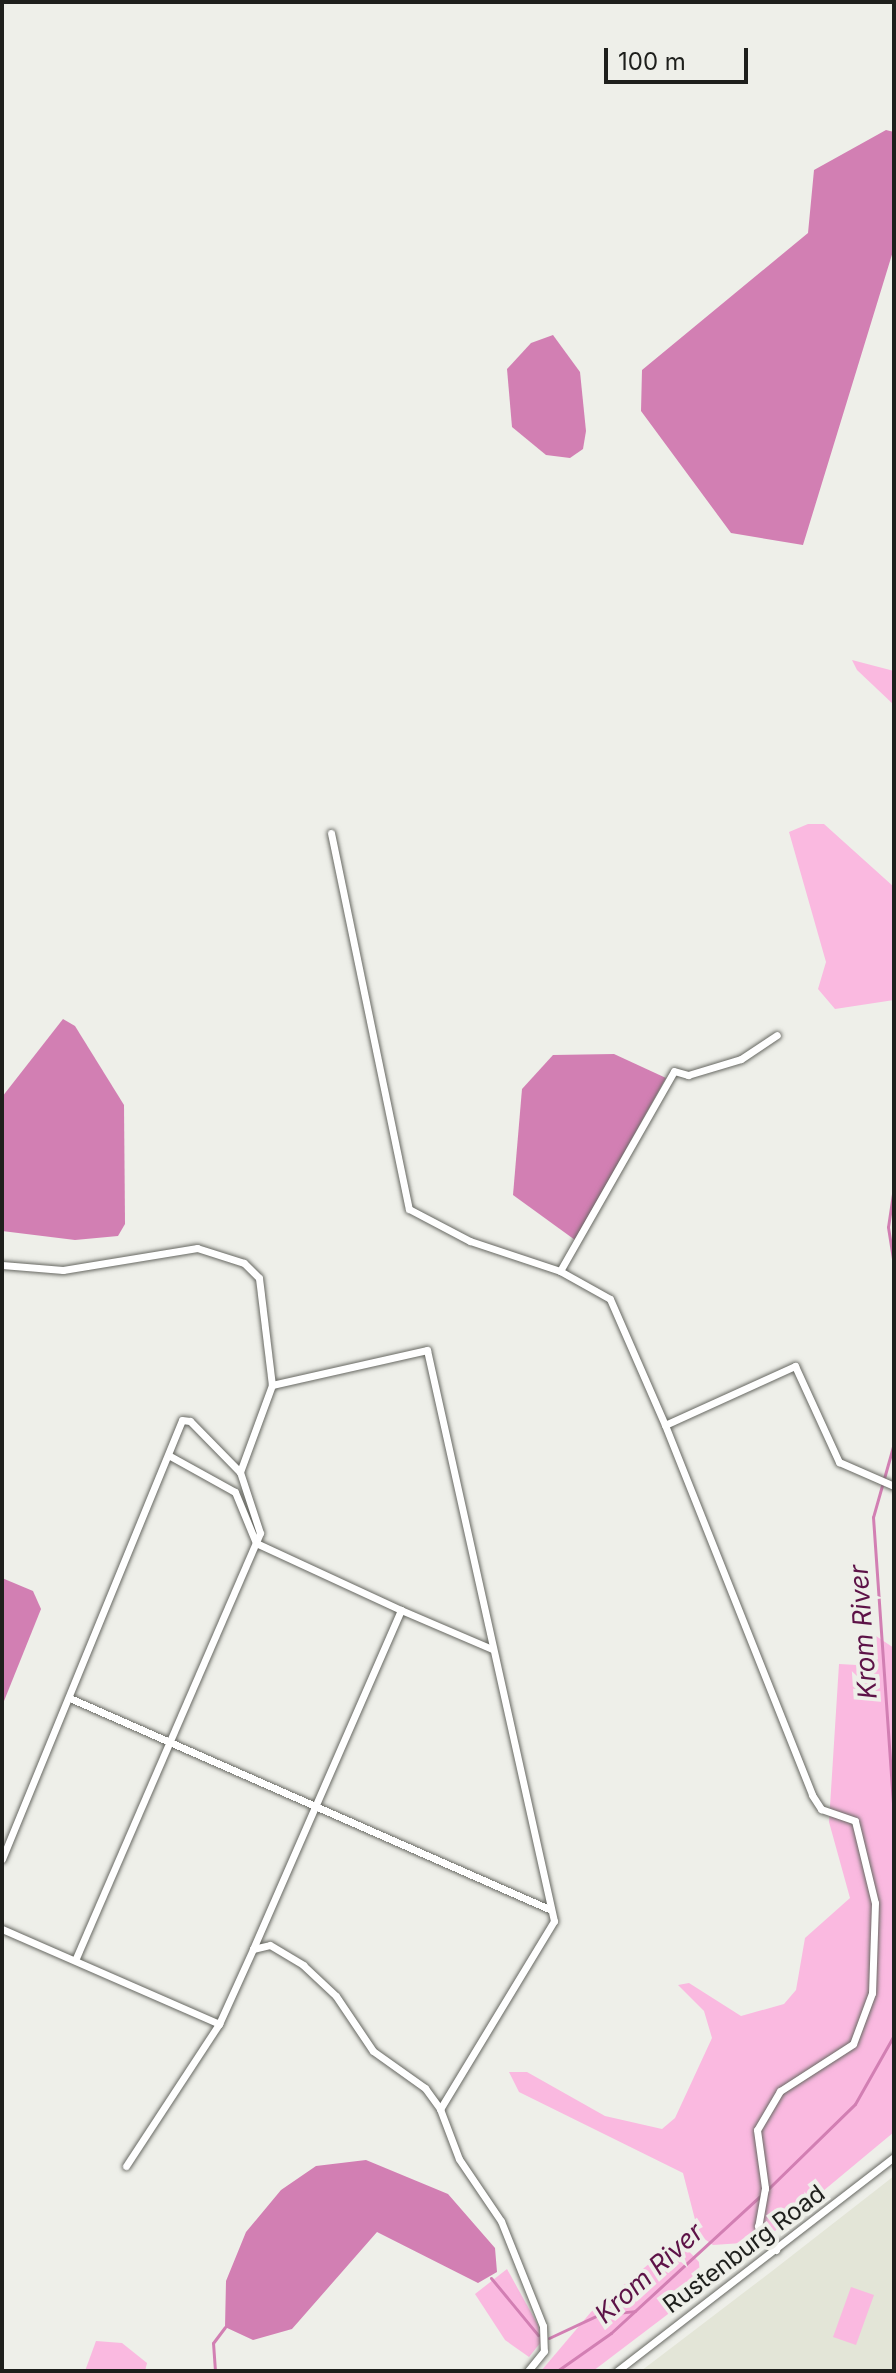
<!DOCTYPE html>
<html>
<head>
<meta charset="utf-8">
<style>
  body { margin:0 }
  #map { position:relative; width:896px; height:2373px; overflow:hidden; background:#eeefe9; font-family:Inter,sans-serif }
  div>[style] { position:absolute }
  .built>* { inset:0; background:#e3e5d7 }
  .green>* { inset:0; background:#fab9e0 }
  .water>* { inset:0; background:#d27fb3 }
  .stream>* { height:3px; margin:-1.5px; padding:0 1.5px; transform-origin:1.5px; border-radius:1.5px; background:#d27fb3 }
  .roads { filter:drop-shadow(0 0 2px #676862) drop-shadow(0 0 2px #676862) }
  .street>* { height:7px; margin:-3.5px; padding:0 3.5px; transform-origin:3.5px; border-radius:3.5px; background:#fff }
  span { translate:-50% -50%; white-space:nowrap; text-align:center; line-height:1.15; -webkit-text-stroke:8px #eeefe9; paint-order:stroke }
  .street-label { font-size:24px; color:#1e1f1c }
  .water-label { font-size:26px; color:#5d1247; font-style:italic }
  .frame { position:absolute; inset:0; border:4px solid #1e1f1c; pointer-events:none }
  .scale { position:absolute; left:604px; top:48px; width:144px; height:36px; box-sizing:border-box; border:4px solid #1e1f1c; border-top:0; padding-left:10px; font-size:24px; line-height:28px; white-space:nowrap; color:#1e1f1c; -webkit-text-stroke:6px #eeefe9; paint-order:stroke }
</style>
</head>
<body>
<div id="map">
  <div class="built">
    <i style="clip-path:polygon(894px 2176px,894px 2371px,641px 2371px,776px 2268px)"></i>
  </div>
  <div class="green">
    <i style="clip-path:polygon(852px 660px,894px 671px,894px 705px,857px 670px)"></i>
    <i style="clip-path:polygon(808px 824px,824px 824px,894px 887px,894px 1000px,835px 1009px,818px 989px,826px 962px,789px 832px)"></i>
    <i style="clip-path:polygon(876px 1636px,894px 1648px,894px 2132px,775px 2231px,764px 2227px,742px 2243px,713px 2245px,699px 2235px,683px 2173px,519px 2092px,509px 2072px,527px 2072px,605px 2116px,662px 2129px,675px 2118px,712px 2038px,704px 2011px,678px 1985px,689px 1983px,741px 2016px,784px 2004px,796px 1990px,805px 1938px,850px 1898px,829px 1822px,839px 1664px,857px 1665px)"></i>
    <i style="clip-path:polygon(684px 2246px,699px 2262px,701px 2289px,593px 2371px,541px 2371px,591px 2312px,656px 2258px)"></i>
    <i style="clip-path:polygon(507px 2269px,538px 2325px,541px 2342px,529px 2357px,505px 2340px,475px 2294px)"></i>
    <i style="clip-path:polygon(851px 2287px,874px 2295px,856px 2345px,833px 2337px)"></i>
    <i style="clip-path:polygon(96px 2341px,122px 2343px,147px 2363px,145px 2371px,85px 2371px)"></i>
  </div>
  <div class="water">
    <i style="clip-path:polygon(886px 130px,894px 132px,894px 248px,803px 545px,731px 533px,641px 411px,642px 370px,808px 233px,814px 170px)"></i>
    <i style="clip-path:polygon(553px 335px,580px 372px,586px 431px,583px 449px,570px 458px,546px 455px,512px 427px,507px 369px,531px 343px)"></i>
    <i style="clip-path:polygon(63px 1019px,75px 1026px,124px 1105px,125px 1224px,118px 1236px,75px 1240px,2px 1231px,2px 1097px)"></i>
    <i style="clip-path:polygon(614px 1054px,666px 1078px,575px 1240px,513px 1195px,522px 1089px,553px 1055px)"></i>
    <i style="clip-path:polygon(2px 1578px,33px 1591px,41px 1609px,2px 1706px)"></i>
    <i style="clip-path:polygon(366px 2160px,448px 2194px,495px 2248px,497px 2272px,478px 2283px,377px 2232px,292px 2329px,253px 2340px,225px 2327px,226px 2281px,246px 2232px,281px 2190px,316px 2166px)"></i>
  </div>
  <div class="stream">
    <i style="left:894px;top:1187px;width:40px;rotate:98.5deg"></i>
    <i style="left:888px;top:1227px;width:37px;rotate:81deg"></i>
    <i style="left:894px;top:1443px;width:77px;rotate:105.8deg"></i>
    <i style="left:873px;top:1517px;width:305px;rotate:86deg"></i>
    <i style="left:769px;top:2188px;width:120px;rotate:-44.3deg"></i>
    <i style="left:855px;top:2104px;width:79px;rotate:-60.5deg"></i>
    <i style="left:491px;top:2278px;width:74px;rotate:50.5deg"></i>
    <i style="left:549px;top:2338px;width:54px;rotate:-25.1deg"></i>
    <i style="left:598px;top:2315px;width:37px;rotate:-6deg"></i>
    <i style="left:215px;top:2371px;width:28px;rotate:-94deg"></i>
    <i style="left:213px;top:2343px;width:20px;rotate:-53deg"></i>
    <i style="left:557px;top:2371px;width:66px;rotate:-35.1deg"></i>
    <i style="left:611px;top:2333px;width:202px;rotate:-42.6deg"></i>
  </div>
  <div class="roads">
    <div class="street">
      <i style="left:331px;top:833px;width:384px;rotate:78.3deg"></i>
      <i style="left:409px;top:1209px;width:69px;rotate:27.7deg"></i>
      <i style="left:470px;top:1241px;width:95px;rotate:18.4deg"></i>
      <i style="left:560px;top:1271px;width:230px;rotate:-60.3deg"></i>
      <i style="left:674px;top:1071px;width:15px;rotate:16deg"></i>
      <i style="left:688px;top:1075px;width:55px;rotate:-16.8deg"></i>
      <i style="left:741px;top:1059px;width:43px;rotate:-33.7deg"></i>
      <i style="left:2px;top:1265px;width:61px;rotate:4.7deg"></i>
      <i style="left:63px;top:1270px;width:136px;rotate:-9.3deg"></i>
      <i style="left:197px;top:1248px;width:49px;rotate:17.7deg"></i>
      <i style="left:244px;top:1263px;width:21px;rotate:45deg"></i>
      <i style="left:259px;top:1278px;width:108px;rotate:83.1deg"></i>
      <i style="left:272px;top:1385px;width:159px;rotate:-12.7deg"></i>
      <i style="left:427px;top:1350px;width:585px;rotate:77.46deg"></i>
      <i style="left:554px;top:1921px;width:220px;rotate:121.2deg"></i>
      <i style="left:560px;top:1271px;width:57px;rotate:29.2deg"></i>
      <i style="left:610px;top:1299px;width:137px;rotate:66.4deg"></i>
      <i style="left:665px;top:1425px;width:143px;rotate:-24.4deg"></i>
      <i style="left:795px;top:1366px;width:106px;rotate:65.4deg"></i>
      <i style="left:839px;top:1462px;width:60px;rotate:23.6deg"></i>
      <i style="left:665px;top:1425px;width:398px;rotate:68.3deg"></i>
      <i style="left:812px;top:1795px;width:17px;rotate:57deg"></i>
      <i style="left:821px;top:1809px;width:36px;rotate:19deg"></i>
      <i style="left:855px;top:1821px;width:84px;rotate:76.3deg"></i>
      <i style="left:875px;top:1903px;width:90px;rotate:91.9deg"></i>
      <i style="left:872px;top:1993px;width:54px;rotate:110.4deg"></i>
      <i style="left:853px;top:2044px;width:87px;rotate:147.2deg"></i>
      <i style="left:780px;top:2091px;width:45px;rotate:120.5deg"></i>
      <i style="left:757px;top:2130px;width:59px;rotate:82.1deg"></i>
      <i style="left:765px;top:2188px;width:39px;rotate:100deg"></i>
      <i style="left:758px;top:2226px;width:30px;rotate:53deg"></i>
      <i style="left:170px;top:1456px;width:74px;rotate:29deg"></i>
      <i style="left:235px;top:1492px;width:55px;rotate:67.6deg"></i>
      <i style="left:256px;top:1543px;width:160px;rotate:24.8deg"></i>
      <i style="left:401px;top:1610px;width:370px;rotate:113.6deg"></i>
      <i style="left:240px;top:1472px;width:93px;rotate:-69.8deg"></i>
      <i style="left:401px;top:1610px;width:99px;rotate:23.2deg"></i>
      <i style="left:72px;top:1699px;width:521px;rotate:23.76deg"></i>
      <i style="left:2px;top:1859px;width:474px;rotate:-67.7deg"></i>
      <i style="left:182px;top:1420px;width:8px;rotate:7deg"></i>
      <i style="left:190px;top:1421px;width:71px;rotate:45.6deg"></i>
      <i style="left:240px;top:1472px;width:64px;rotate:71.8deg"></i>
      <i style="left:260px;top:1533px;width:465px;rotate:113.4deg"></i>
      <i style="left:2px;top:1929px;width:237px;rotate:23.6deg"></i>
      <i style="left:219px;top:2024px;width:82px;rotate:-65.6deg"></i>
      <i style="left:253px;top:1949px;width:17px;rotate:-13deg"></i>
      <i style="left:270px;top:1945px;width:39px;rotate:31deg"></i>
      <i style="left:303px;top:1965px;width:45px;rotate:43.2deg"></i>
      <i style="left:336px;top:1996px;width:66px;rotate:56.1deg"></i>
      <i style="left:373px;top:2051px;width:64px;rotate:35.4deg"></i>
      <i style="left:425px;top:2088px;width:26px;rotate:54deg"></i>
      <i style="left:440px;top:2109px;width:53px;rotate:69.2deg"></i>
      <i style="left:459px;top:2159px;width:75px;rotate:55.9deg"></i>
      <i style="left:501px;top:2221px;width:113px;rotate:68.2deg"></i>
      <i style="left:543px;top:2326px;width:25px;rotate:88deg"></i>
      <i style="left:544px;top:2351px;width:26px;rotate:129deg"></i>
      <i style="left:126px;top:2166px;width:170px;rotate:-56.8deg"></i>
      <i style="left:617px;top:2371px;width:350px;rotate:-37.7deg"></i>
    </div>
  </div>
  <div class="street-label">
    <span style="left:744px;top:2249px;rotate:-37deg">Rustenburg Road</span>
  </div>
  <div class="water-label">
    <span style="left:863px;top:1632px;rotate:-94deg">Krom River</span>
    <span style="left:649px;top:2273px;rotate:-42deg">Krom River</span>
  </div>
  <div class="frame"></div>
  <div class="scale">100 m</div>
</div>
</body>
</html>
